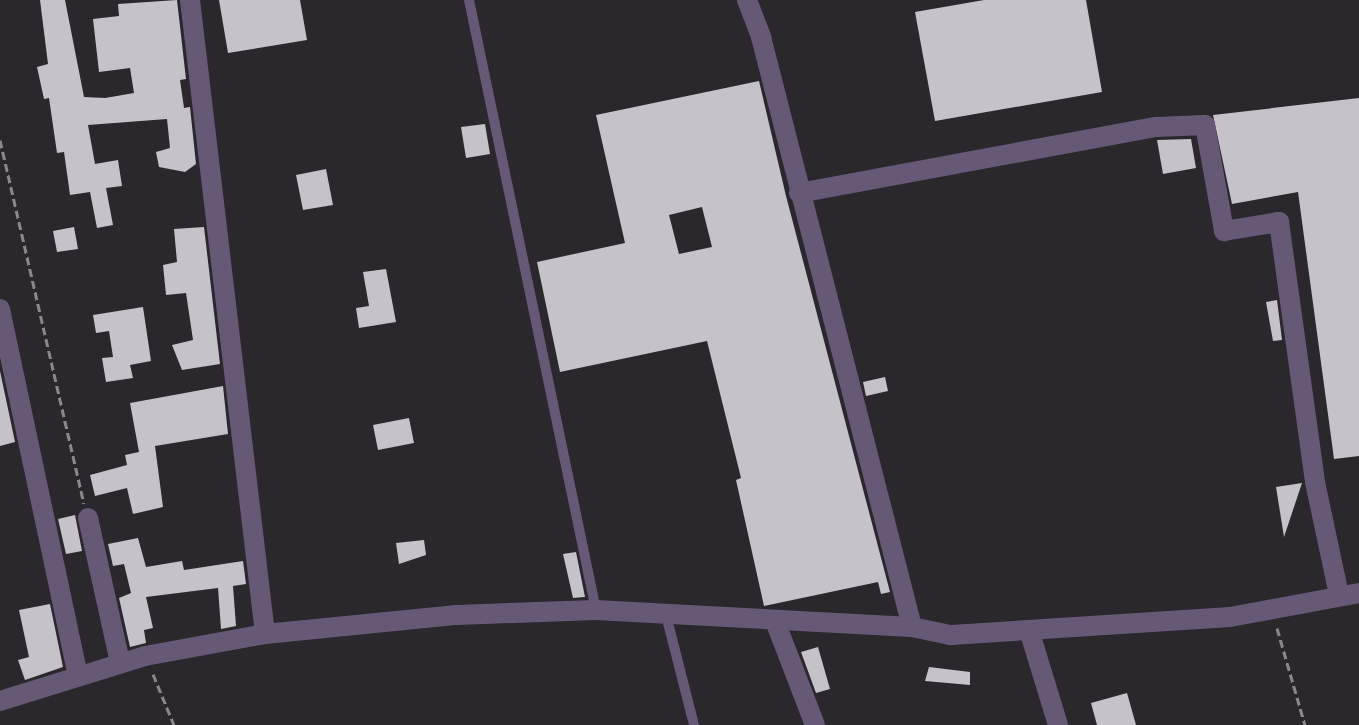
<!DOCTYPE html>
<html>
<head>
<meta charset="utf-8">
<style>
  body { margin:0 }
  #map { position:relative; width:1359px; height:725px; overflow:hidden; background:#2a272d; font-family:Signika,sans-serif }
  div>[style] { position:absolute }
  .building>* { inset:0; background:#c5c2c9 }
  .path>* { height:3px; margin-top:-1.5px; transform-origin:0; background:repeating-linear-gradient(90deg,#8b888d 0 8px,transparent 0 12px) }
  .lane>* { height:10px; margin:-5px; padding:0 5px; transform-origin:5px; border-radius:5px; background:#665976 }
  .street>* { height:20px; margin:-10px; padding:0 10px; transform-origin:10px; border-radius:10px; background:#665976 }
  span { translate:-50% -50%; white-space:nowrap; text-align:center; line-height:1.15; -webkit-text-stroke:8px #121113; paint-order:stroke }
</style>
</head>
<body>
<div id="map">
  <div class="building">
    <i style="clip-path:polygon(40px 0,65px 0,84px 97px,105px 98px,134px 93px,130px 68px,99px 72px,93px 19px,119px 16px,118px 4px,177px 0,186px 79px,180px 80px,184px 108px,190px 107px,196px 164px,185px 172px,159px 167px,156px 152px,170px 148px,167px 119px,88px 125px,95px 164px,118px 160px,122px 186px,106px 188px,113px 225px,97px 228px,90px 192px,70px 195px,64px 152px,57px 153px,49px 98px,44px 99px,37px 67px,48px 64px)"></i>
    <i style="clip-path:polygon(219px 0,300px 0,307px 40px,228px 53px)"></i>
    <i style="clip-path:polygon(984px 0,1086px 0,1102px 92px,935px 121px,915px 12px)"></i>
    <i style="clip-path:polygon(evenodd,759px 81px,786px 196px,890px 592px,881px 594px,878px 582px,764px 606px,736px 480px,741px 478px,707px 341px,560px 372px,537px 262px,625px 243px,596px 115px,759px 81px,702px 207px,712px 247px,679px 254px,669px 215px,702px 207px)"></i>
    <i style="clip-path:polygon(1359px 98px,1359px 456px,1334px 459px,1298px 192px,1232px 204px,1213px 115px)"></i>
    <i style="clip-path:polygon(485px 124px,490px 154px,466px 158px,461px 127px)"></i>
    <i style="clip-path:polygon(1191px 139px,1196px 168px,1163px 174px,1157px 140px)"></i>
    <i style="clip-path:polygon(326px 169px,333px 205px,303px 210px,296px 175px)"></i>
    <i style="clip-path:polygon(74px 227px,78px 249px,57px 252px,53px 231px)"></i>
    <i style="clip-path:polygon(204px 227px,220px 364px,182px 370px,172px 345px,193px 340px,186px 293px,166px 295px,163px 265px,177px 262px,174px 229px)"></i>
    <i style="clip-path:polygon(386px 269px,396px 322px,359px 328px,356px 308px,369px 306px,363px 272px)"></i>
    <i style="clip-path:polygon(1277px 300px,1282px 340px,1273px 341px,1266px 302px)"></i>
    <i style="clip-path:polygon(143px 307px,151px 361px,130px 365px,133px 378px,106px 382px,102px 358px,113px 357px,109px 331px,96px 333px,93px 315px)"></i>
    <i style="clip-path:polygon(0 371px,15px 442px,0 446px)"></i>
    <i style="clip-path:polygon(885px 377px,888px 391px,866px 396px,863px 382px)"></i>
    <i style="clip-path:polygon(223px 386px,228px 434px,155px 446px,163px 507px,133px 514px,127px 488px,95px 496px,90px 475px,127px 465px,125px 455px,139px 452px,130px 403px)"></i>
    <i style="clip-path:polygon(409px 418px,414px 443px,378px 450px,373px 425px)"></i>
    <i style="clip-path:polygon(1302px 483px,1284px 537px,1276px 487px)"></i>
    <i style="clip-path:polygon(75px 515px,82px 551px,66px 554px,58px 519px)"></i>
    <i style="clip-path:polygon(138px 538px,146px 567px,182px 561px,184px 570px,243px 561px,246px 584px,233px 586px,236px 626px,221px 629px,218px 588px,146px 597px,153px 628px,144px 630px,146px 643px,130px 647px,119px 598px,131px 593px,124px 564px,113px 566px,108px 544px)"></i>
    <i style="clip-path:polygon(424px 540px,426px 555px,399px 564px,396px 543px)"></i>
    <i style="clip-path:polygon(576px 552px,585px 597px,584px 597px,573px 598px,563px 554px)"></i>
    <i style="clip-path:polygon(50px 604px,63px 667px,25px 680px,18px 660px,29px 657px,19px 610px)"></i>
    <i style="clip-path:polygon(818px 647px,830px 689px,816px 693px,801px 652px)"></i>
    <i style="clip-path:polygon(929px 667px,970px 672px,970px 685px,925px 681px)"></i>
    <i style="clip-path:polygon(1127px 693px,1136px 725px,1097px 725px,1091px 703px)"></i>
  </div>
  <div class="path">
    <i style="left:0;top:140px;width:373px;rotate:77deg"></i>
    <i style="left:1277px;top:628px;width:101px;rotate:73.9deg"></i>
    <i style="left:153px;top:674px;width:55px;rotate:67.6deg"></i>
  </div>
  <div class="lane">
    <i style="left:469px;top:0;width:623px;rotate:78.24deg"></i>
    <i style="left:666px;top:615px;width:114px;rotate:75.7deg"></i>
  </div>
  <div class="street">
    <i style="left:190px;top:0;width:638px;rotate:83.25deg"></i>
    <i style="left:747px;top:0;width:40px;rotate:69deg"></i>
    <i style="left:761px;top:37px;width:609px;rotate:75.64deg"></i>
    <i style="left:799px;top:193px;width:363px;rotate:-10.5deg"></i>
    <i style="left:1156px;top:127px;width:49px;rotate:-2.3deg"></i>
    <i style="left:1205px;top:125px;width:108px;rotate:79.8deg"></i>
    <i style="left:1224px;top:231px;width:56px;rotate:-9.3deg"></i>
    <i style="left:1279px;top:222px;width:262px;rotate:82.1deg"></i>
    <i style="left:1315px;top:482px;width:116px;rotate:78deg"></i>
    <i style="left:0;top:309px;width:374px;rotate:78deg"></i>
    <i style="left:88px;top:518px;width:148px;rotate:77.5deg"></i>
    <i style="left:775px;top:621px;width:111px;rotate:69deg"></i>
    <i style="left:1029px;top:630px;width:99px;rotate:73deg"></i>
    <i style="left:0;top:701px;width:152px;rotate:-17.2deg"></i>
    <i style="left:145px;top:656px;width:122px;rotate:-10.4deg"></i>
    <i style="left:265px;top:634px;width:193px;rotate:-5.7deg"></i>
    <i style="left:457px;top:615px;width:139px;rotate:-2.1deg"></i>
    <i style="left:596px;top:610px;width:316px;rotate:3.1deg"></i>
    <i style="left:912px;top:627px;width:40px;rotate:12deg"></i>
    <i style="left:951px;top:635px;width:280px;rotate:-3.7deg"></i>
    <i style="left:1230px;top:617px;width:131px;rotate:-10.5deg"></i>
  </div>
</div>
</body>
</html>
